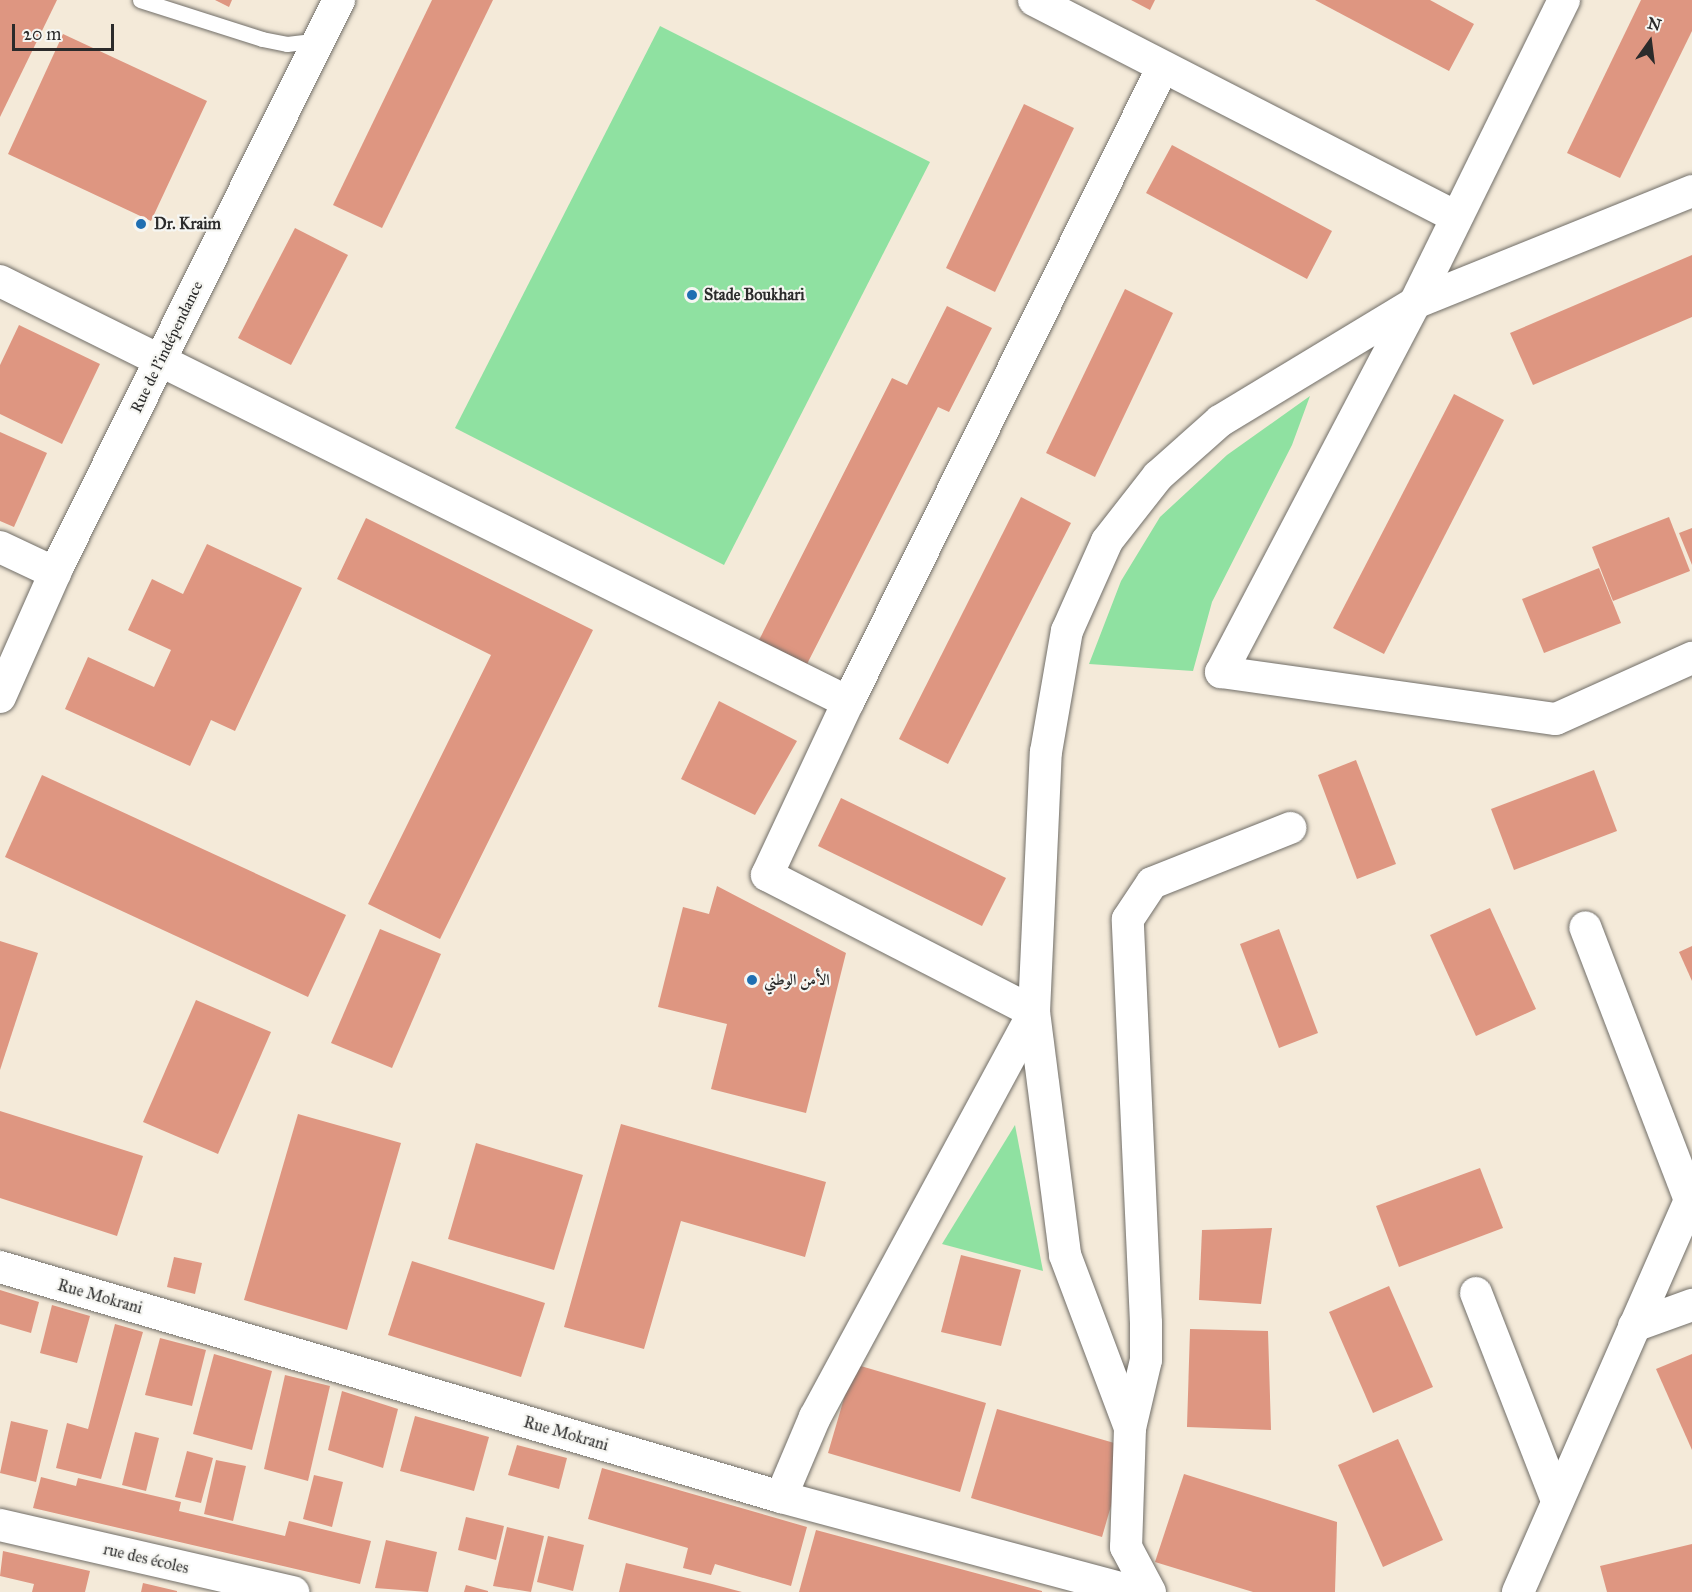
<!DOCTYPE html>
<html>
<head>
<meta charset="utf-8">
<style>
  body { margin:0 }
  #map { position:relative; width:1692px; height:1592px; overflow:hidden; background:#f4ead9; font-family:"IM FELL Great Primer",Amiri,serif }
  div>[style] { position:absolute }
  .green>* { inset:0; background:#8fe1a1 }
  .building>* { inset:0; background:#de9681 }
  .roads { filter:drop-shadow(0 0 2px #716e68) drop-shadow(0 0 2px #716e68) }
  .service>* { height:15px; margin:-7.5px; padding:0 7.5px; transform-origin:7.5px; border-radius:7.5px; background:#fff }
  .minor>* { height:32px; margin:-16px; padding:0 16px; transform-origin:16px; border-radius:16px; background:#fff }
  .dots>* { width:16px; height:16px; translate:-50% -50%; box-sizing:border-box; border:3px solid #f6f6f2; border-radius:50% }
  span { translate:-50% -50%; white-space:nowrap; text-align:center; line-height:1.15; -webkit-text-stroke:4.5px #f6f6f2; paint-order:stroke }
  .poi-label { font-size:16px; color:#2b2b2b; font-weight:700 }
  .left { translate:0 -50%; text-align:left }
  .street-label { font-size:16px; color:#2b2b2b }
  .north { position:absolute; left:1620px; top:12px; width:60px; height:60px; -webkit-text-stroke:4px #f6f6f2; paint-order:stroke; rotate:14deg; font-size:16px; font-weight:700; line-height:24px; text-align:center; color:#2b2b2b }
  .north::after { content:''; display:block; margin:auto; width:21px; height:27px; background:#2b2b2b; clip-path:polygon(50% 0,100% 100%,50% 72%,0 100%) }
  .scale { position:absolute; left:12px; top:24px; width:102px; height:27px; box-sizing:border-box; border:3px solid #2b2b2b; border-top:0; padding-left:8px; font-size:18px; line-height:21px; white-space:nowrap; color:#2b2b2b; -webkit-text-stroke:4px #f6f6f2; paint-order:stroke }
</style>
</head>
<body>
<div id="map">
  <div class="green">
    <i style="clip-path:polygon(660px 26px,930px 162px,724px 565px,455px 428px)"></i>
    <i style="clip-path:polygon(1310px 396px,1292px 445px,1212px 602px,1193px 671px,1089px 664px,1121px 581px,1160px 517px,1227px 455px)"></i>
    <i style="clip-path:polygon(1015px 1125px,1043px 1271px,942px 1244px)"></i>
  </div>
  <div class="building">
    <i style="clip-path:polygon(0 0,57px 0,0 117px)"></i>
    <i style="clip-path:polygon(215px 0,232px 0,229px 7px)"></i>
    <i style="clip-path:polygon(432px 0,493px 0,382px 228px,333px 205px)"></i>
    <i style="clip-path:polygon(1131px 0,1155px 0,1150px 10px)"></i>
    <i style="clip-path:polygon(1315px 0,1430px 0,1474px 24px,1449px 71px)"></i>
    <i style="clip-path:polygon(1641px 0,1692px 0,1692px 31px,1620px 178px,1567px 153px)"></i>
    <i style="clip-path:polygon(63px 34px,207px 101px,151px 221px,8px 154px)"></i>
    <i style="clip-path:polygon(1024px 104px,1074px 128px,995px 292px,946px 268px)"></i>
    <i style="clip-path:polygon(1172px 145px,1332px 231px,1307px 279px,1146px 193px)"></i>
    <i style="clip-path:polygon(295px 228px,348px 255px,291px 365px,238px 338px)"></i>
    <i style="clip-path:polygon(1692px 255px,1692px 317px,1533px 385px,1510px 333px)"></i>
    <i style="clip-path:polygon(1125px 289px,1173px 313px,1095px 477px,1046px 453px)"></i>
    <i style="clip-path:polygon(947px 306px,992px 328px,949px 412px,938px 407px,807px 664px,759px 640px,892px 378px,907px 385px)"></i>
    <i style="clip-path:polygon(19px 325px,100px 364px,62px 444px,0 414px,0 365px)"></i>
    <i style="clip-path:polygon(1454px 394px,1504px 420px,1384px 654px,1333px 628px)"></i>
    <i style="clip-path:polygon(0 432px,47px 453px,14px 527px,0 521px)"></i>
    <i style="clip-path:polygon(1021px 497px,1071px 523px,948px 764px,899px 739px)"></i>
    <i style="clip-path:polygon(1669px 517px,1690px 571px,1613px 601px,1592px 547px)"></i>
    <i style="clip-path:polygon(366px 518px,593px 630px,440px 939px,368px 904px,491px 655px,337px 579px)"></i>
    <i style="clip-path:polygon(1692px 528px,1692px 565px,1679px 533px)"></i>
    <i style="clip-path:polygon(207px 544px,302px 588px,235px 731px,211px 720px,190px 766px,65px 709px,88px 657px,154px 687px,171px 650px,128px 630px,152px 579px,183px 594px)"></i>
    <i style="clip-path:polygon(1599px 568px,1621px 623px,1544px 653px,1522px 599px)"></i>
    <i style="clip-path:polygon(719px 701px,797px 741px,755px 815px,681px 779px)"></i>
    <i style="clip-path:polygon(1356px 760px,1396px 864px,1357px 879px,1318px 775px)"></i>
    <i style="clip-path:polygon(1594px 770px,1617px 831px,1514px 870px,1491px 809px)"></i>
    <i style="clip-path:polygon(42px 775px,346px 915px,308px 997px,5px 857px)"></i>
    <i style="clip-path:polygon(841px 798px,1006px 878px,982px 926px,818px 846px)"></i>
    <i style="clip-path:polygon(717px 886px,846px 953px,806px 1113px,711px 1089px,727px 1024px,658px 1007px,683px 907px,709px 914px)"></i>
    <i style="clip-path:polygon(1490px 908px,1536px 1009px,1476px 1036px,1430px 935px)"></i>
    <i style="clip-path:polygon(380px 929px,441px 954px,392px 1068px,331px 1043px)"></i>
    <i style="clip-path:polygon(1279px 929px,1318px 1033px,1279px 1048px,1240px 944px)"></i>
    <i style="clip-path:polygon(0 941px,38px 953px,0 1070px)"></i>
    <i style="clip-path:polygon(1692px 946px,1692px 981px,1679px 952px)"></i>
    <i style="clip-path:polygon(196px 1000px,271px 1032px,218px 1154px,143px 1122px)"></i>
    <i style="clip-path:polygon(0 1111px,143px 1156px,117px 1236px,0 1198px)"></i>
    <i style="clip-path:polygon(298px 1114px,401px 1143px,347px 1330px,244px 1300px)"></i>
    <i style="clip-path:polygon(621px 1124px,826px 1182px,805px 1257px,681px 1221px,644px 1349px,564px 1327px)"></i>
    <i style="clip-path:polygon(476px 1143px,583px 1175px,554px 1270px,448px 1239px)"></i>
    <i style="clip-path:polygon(1480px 1168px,1503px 1228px,1399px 1267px,1376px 1206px)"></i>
    <i style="clip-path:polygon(1272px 1228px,1261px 1304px,1199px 1300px,1202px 1230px)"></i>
    <i style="clip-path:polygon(961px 1255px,1021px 1270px,1001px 1346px,941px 1332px)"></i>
    <i style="clip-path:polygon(174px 1257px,202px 1263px,195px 1294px,167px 1287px)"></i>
    <i style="clip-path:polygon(412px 1261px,545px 1303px,521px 1377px,388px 1335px)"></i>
    <i style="clip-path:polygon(1389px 1286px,1433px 1387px,1373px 1413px,1329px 1312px)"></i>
    <i style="clip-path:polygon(0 1290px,39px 1302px,31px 1333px,0 1324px)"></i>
    <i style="clip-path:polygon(52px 1305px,90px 1316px,77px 1363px,40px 1353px)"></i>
    <i style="clip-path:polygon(115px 1324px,143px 1332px,101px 1479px,56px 1468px,67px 1423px,88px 1429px)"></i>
    <i style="clip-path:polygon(1190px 1329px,1268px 1331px,1271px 1430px,1187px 1427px)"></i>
    <i style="clip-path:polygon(160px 1338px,206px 1350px,192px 1406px,145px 1395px)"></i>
    <i style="clip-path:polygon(214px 1354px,272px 1371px,252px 1450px,193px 1434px)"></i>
    <i style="clip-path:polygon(1692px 1354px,1692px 1450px,1656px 1369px)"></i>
    <i style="clip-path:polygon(854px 1364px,986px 1403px,960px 1492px,828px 1453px)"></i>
    <i style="clip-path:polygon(285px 1375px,330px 1386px,308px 1481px,264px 1469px)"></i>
    <i style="clip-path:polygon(342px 1391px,398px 1409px,383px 1468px,328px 1450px)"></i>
    <i style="clip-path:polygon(997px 1409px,1128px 1447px,1102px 1537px,971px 1498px)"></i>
    <i style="clip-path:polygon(415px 1416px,489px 1437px,474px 1491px,400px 1471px)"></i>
    <i style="clip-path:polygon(11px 1421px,48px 1430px,36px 1482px,0 1473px)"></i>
    <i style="clip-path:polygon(135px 1432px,159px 1438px,146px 1491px,122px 1485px)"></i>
    <i style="clip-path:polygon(1398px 1439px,1443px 1540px,1383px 1567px,1338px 1465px)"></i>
    <i style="clip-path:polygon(517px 1445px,567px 1458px,559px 1489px,508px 1475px)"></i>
    <i style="clip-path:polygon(187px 1451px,213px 1458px,201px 1503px,175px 1497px)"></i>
    <i style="clip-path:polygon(216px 1460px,246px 1466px,233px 1521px,204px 1514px)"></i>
    <i style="clip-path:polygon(602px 1468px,807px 1527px,791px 1586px,715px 1564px,711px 1575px,683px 1568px,688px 1548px,588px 1519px)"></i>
    <i style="clip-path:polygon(1184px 1474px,1337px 1522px,1335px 1592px,1253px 1592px,1155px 1562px)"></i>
    <i style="clip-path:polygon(314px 1475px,343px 1482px,332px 1527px,303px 1519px)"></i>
    <i style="clip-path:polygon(41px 1477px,76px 1486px,78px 1478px,181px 1502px,179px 1511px,285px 1536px,289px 1521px,371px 1541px,360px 1584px,33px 1508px)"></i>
    <i style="clip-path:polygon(466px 1517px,504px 1526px,496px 1560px,458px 1550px)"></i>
    <i style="clip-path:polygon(507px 1527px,544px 1536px,531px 1592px,493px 1586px)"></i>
    <i style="clip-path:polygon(816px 1530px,1042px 1591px,1042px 1592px,799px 1592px)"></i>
    <i style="clip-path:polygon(548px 1536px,584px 1545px,573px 1591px,537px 1582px)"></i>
    <i style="clip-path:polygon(386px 1540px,437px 1552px,428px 1592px,375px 1588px)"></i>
    <i style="clip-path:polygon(1692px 1544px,1692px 1592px,1607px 1592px,1600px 1566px)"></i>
    <i style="clip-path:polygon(3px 1551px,90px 1571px,85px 1592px,32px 1592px,34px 1584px,0 1576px)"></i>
    <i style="clip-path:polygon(626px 1563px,712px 1584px,742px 1592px,619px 1592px)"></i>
    <i style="clip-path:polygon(143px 1583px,177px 1591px,177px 1592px,141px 1592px)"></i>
    <i style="clip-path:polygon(466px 1585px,488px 1591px,488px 1592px,464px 1592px)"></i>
  </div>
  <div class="roads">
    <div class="service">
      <i style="left:140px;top:0;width:128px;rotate:17.7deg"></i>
      <i style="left:262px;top:39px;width:25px;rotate:11deg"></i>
      <i style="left:287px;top:44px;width:32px;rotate:-7deg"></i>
    </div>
    <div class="minor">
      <i style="left:1034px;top:0;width:475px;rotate:27.2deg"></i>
      <i style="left:1564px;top:0;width:338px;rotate:116.2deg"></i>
      <i style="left:1415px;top:303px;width:417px;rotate:117.7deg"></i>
      <i style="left:1221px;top:672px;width:338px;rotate:8deg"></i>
      <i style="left:1556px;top:719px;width:149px;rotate:-24.2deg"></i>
      <i style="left:0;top:281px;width:947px;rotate:26.4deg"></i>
      <i style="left:848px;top:702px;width:709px;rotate:-63.62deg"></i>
      <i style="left:0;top:547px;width:61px;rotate:25.3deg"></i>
      <i style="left:0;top:697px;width:145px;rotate:-66.1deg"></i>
      <i style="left:59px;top:564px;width:630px;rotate:-63.6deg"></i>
      <i style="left:848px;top:702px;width:191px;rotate:115.1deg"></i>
      <i style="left:767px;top:875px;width:300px;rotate:27.2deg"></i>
      <i style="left:1034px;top:1012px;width:245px;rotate:82.7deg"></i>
      <i style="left:1065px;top:1255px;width:185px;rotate:69.4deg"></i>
      <i style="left:1130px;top:1428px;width:119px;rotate:91.9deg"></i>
      <i style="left:1126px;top:1547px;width:51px;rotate:61.9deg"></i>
      <i style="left:0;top:1267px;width:814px;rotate:16.41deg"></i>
      <i style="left:781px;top:1497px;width:367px;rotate:15deg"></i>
      <i style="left:1476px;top:1293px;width:223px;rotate:68.7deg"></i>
      <i style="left:1634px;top:1326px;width:62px;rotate:-19.9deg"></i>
      <i style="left:1130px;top:1428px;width:70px;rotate:-76.8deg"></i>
      <i style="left:1146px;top:1360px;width:37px;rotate:-90deg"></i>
      <i style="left:1146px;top:1323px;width:404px;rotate:-92.6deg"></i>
      <i style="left:1128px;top:919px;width:43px;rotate:-56.3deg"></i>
      <i style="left:1152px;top:883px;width:149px;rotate:-21.7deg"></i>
      <i style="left:781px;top:1497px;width:87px;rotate:-67deg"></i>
      <i style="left:815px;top:1417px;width:460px;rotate:-61.6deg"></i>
      <i style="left:1034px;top:1012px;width:260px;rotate:-87.4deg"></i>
      <i style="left:1046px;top:752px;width:123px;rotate:-80.2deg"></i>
      <i style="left:1067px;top:631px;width:98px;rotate:-66deg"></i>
      <i style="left:1107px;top:541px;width:83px;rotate:-51.9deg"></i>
      <i style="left:1158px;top:476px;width:83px;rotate:-41.6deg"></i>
      <i style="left:1220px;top:421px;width:228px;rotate:-31.2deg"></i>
      <i style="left:1415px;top:303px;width:299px;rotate:-22deg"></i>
      <i style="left:0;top:1525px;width:301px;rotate:12.9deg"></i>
      <i style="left:1518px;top:1592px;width:428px;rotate:-66.3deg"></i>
      <i style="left:1690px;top:1200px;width:292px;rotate:-111deg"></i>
    </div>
  </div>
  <div class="dots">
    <i style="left:141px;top:224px;background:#1f6fb2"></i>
    <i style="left:692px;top:295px;background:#1f6fb2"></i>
    <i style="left:752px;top:980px;background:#1f6fb2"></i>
  </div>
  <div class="poi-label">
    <span class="left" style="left:154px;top:224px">Dr. Kraim</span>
    <span class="left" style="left:704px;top:295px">Stade Boukhari</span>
    <span class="left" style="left:764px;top:980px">الأمن الوطني</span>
  </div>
  <div class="street-label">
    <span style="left:167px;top:347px;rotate:-64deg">Rue de l'indépendance</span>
    <span style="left:100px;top:1297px;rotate:16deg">Rue Mokrani</span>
    <span style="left:566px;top:1434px;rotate:16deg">Rue Mokrani</span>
    <span style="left:146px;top:1559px;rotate:13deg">rue des écoles</span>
  </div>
  <div class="north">N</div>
  <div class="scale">20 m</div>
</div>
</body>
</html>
